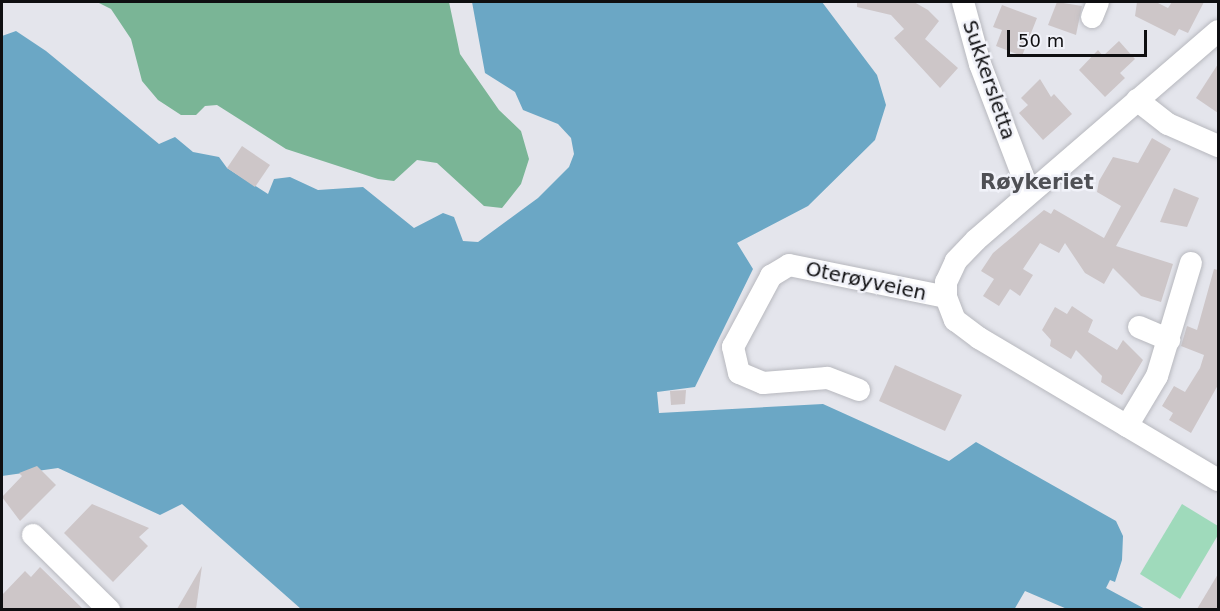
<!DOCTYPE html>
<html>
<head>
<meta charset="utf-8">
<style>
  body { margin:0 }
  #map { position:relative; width:1220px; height:611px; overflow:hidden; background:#e4e5ec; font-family:"DejaVu Sans",sans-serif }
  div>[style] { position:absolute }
  .green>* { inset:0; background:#9fdabb }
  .forest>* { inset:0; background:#7ab596 }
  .water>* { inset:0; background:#6ba7c5 }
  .building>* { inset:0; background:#cdc6c8 }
  .roads { filter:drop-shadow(0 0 2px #b7b8be) drop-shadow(0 0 2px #b7b8be) }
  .street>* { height:22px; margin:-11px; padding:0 11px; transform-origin:11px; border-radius:11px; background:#fff }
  span { translate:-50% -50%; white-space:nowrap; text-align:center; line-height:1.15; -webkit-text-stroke:5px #f1f2f9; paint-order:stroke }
  .street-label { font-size:20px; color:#0f0f11 }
  .neighbourhood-label { font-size:21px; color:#4f5055; font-weight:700 }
  .frame { position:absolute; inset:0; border:3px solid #0f0f11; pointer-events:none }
  .scale { position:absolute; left:1007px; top:30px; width:140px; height:27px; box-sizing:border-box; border:3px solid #0f0f11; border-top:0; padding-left:8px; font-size:18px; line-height:21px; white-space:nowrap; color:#0f0f11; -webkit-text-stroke:4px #f1f2f9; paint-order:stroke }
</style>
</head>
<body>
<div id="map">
  <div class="green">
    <i style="clip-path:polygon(1182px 504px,1218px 526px,1218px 535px,1180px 599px,1140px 574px)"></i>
  </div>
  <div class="forest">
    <i style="clip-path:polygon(97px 2px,449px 2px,460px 54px,499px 110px,521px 131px,529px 159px,521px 184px,502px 208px,484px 206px,437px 163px,417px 160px,394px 181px,378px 179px,286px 149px,217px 105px,205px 106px,196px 115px,181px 115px,158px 100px,142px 81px,131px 39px,111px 9px)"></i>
  </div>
  <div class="water">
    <i style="clip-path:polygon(472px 2px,822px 2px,877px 75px,886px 105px,875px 140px,808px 206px,737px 243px,753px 269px,695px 387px,657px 392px,659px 413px,823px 404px,949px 461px,976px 442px,1116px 521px,1123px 536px,1122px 560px,1115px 582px,1110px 580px,1106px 588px,1145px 609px,1067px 609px,1025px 591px,1014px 610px,301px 609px,182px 504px,160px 515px,58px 468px,2px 476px,2px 36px,16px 31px,46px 51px,159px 144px,175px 137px,193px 152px,219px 157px,227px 168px,268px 194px,274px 179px,290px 177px,318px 190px,363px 187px,414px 228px,443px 213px,454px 217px,463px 241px,478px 242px,538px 198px,569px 167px,574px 154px,571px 138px,558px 124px,523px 110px,515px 92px,485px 73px)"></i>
  </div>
  <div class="building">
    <i style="clip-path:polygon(857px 2px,914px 2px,928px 10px,939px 21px,925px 39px,958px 68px,940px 88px,894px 38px,904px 29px,891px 15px,857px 7px)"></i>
    <i style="clip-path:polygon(1057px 2px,1082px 6px,1076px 35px,1048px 25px)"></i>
    <i style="clip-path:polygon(1137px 2px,1156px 2px,1168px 8px,1172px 2px,1204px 2px,1188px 33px,1179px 29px,1175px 36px,1135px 16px)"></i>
    <i style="clip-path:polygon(1002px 5px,1037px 18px,1022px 56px,996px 46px,1002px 30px,993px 27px)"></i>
    <i style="clip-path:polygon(1119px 41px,1135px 59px,1120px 73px,1125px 78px,1105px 97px,1079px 70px,1098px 50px,1103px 56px)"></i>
    <i style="clip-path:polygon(1218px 64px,1218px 113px,1196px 98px)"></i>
    <i style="clip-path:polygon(1040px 79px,1051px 97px,1054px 94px,1072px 114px,1043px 140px,1019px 113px,1028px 105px,1021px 98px)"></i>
    <i style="clip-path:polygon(1152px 138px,1171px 149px,1116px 246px,1173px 264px,1161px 302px,1141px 296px,1113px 268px,1104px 284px,1085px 273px,1065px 243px,1059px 253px,1040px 243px,1023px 269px,1033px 275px,1020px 296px,1010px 289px,999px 306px,983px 296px,994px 279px,981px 271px,993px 253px,1044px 210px,1051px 214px,1054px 209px,1104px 238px,1121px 206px,1097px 192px,1099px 181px,1113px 157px,1138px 163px)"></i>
    <i style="clip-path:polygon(242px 146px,270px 165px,255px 187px,227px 168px)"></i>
    <i style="clip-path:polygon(1174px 188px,1199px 198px,1187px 227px,1160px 222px)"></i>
    <i style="clip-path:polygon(1214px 269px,1218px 270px,1218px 385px,1191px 433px,1169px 420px,1173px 413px,1162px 406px,1174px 386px,1185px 392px,1200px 368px,1204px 355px,1181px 346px,1187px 326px,1197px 330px)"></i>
    <i style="clip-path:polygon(1072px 306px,1093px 320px,1088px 332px,1117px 350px,1123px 340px,1143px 360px,1122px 395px,1101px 382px,1102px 376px,1076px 350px,1071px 359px,1050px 346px,1051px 340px,1042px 330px,1055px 307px,1067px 314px)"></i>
    <i style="clip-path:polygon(895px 365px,962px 395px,945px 431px,879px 401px)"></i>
    <i style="clip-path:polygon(686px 390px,685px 404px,671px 405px,670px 391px)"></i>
    <i style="clip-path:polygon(37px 466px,56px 485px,20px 521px,2px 497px,22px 476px,19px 473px)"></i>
    <i style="clip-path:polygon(92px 504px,149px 528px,139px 537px,148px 546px,113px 582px,64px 533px)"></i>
    <i style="clip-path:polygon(202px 566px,196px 609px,177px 609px)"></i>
    <i style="clip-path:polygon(40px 567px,83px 609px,2px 609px,2px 595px,25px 571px,31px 577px)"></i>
    <i style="clip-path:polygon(1218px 574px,1218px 609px,1197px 609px)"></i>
  </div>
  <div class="roads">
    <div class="street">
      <i style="left:963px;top:2px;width:64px;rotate:74.7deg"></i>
      <i style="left:980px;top:64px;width:137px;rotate:69.1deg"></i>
      <i style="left:1092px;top:17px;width:16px;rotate:-68deg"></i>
      <i style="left:1218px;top:31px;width:320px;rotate:139.2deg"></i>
      <i style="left:976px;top:240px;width:29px;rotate:134deg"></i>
      <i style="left:956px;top:261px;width:23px;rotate:115deg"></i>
      <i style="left:946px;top:282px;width:15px;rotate:90deg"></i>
      <i style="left:946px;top:297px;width:25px;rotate:69deg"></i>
      <i style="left:955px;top:320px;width:30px;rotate:37deg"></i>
      <i style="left:979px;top:338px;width:278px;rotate:30.7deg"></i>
      <i style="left:1137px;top:100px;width:39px;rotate:38deg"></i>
      <i style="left:1168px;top:124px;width:55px;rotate:23.7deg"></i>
      <i style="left:1139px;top:327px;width:33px;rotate:23deg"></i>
      <i style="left:859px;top:390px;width:34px;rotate:-159deg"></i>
      <i style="left:827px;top:378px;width:64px;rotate:175.5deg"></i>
      <i style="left:763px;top:383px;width:26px;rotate:-157deg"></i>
      <i style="left:739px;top:373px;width:27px;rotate:-103deg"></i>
      <i style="left:733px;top:347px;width:81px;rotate:-61.8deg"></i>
      <i style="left:771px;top:276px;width:21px;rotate:-31deg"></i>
      <i style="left:789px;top:265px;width:160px;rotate:11.5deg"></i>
      <i style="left:1127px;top:426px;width:58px;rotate:-59deg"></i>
      <i style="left:1157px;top:376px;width:118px;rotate:-73.3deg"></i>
      <i style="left:33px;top:535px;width:107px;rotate:44.6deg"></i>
    </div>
  </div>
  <div class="street-label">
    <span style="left:989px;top:80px;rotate:71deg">Sukkersletta</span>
    <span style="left:866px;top:281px;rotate:12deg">Oterøyveien</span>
  </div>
  <div class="neighbourhood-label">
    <span style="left:1037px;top:182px">Røykeriet</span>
  </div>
  <div class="frame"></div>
  <div class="scale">50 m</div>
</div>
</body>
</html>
